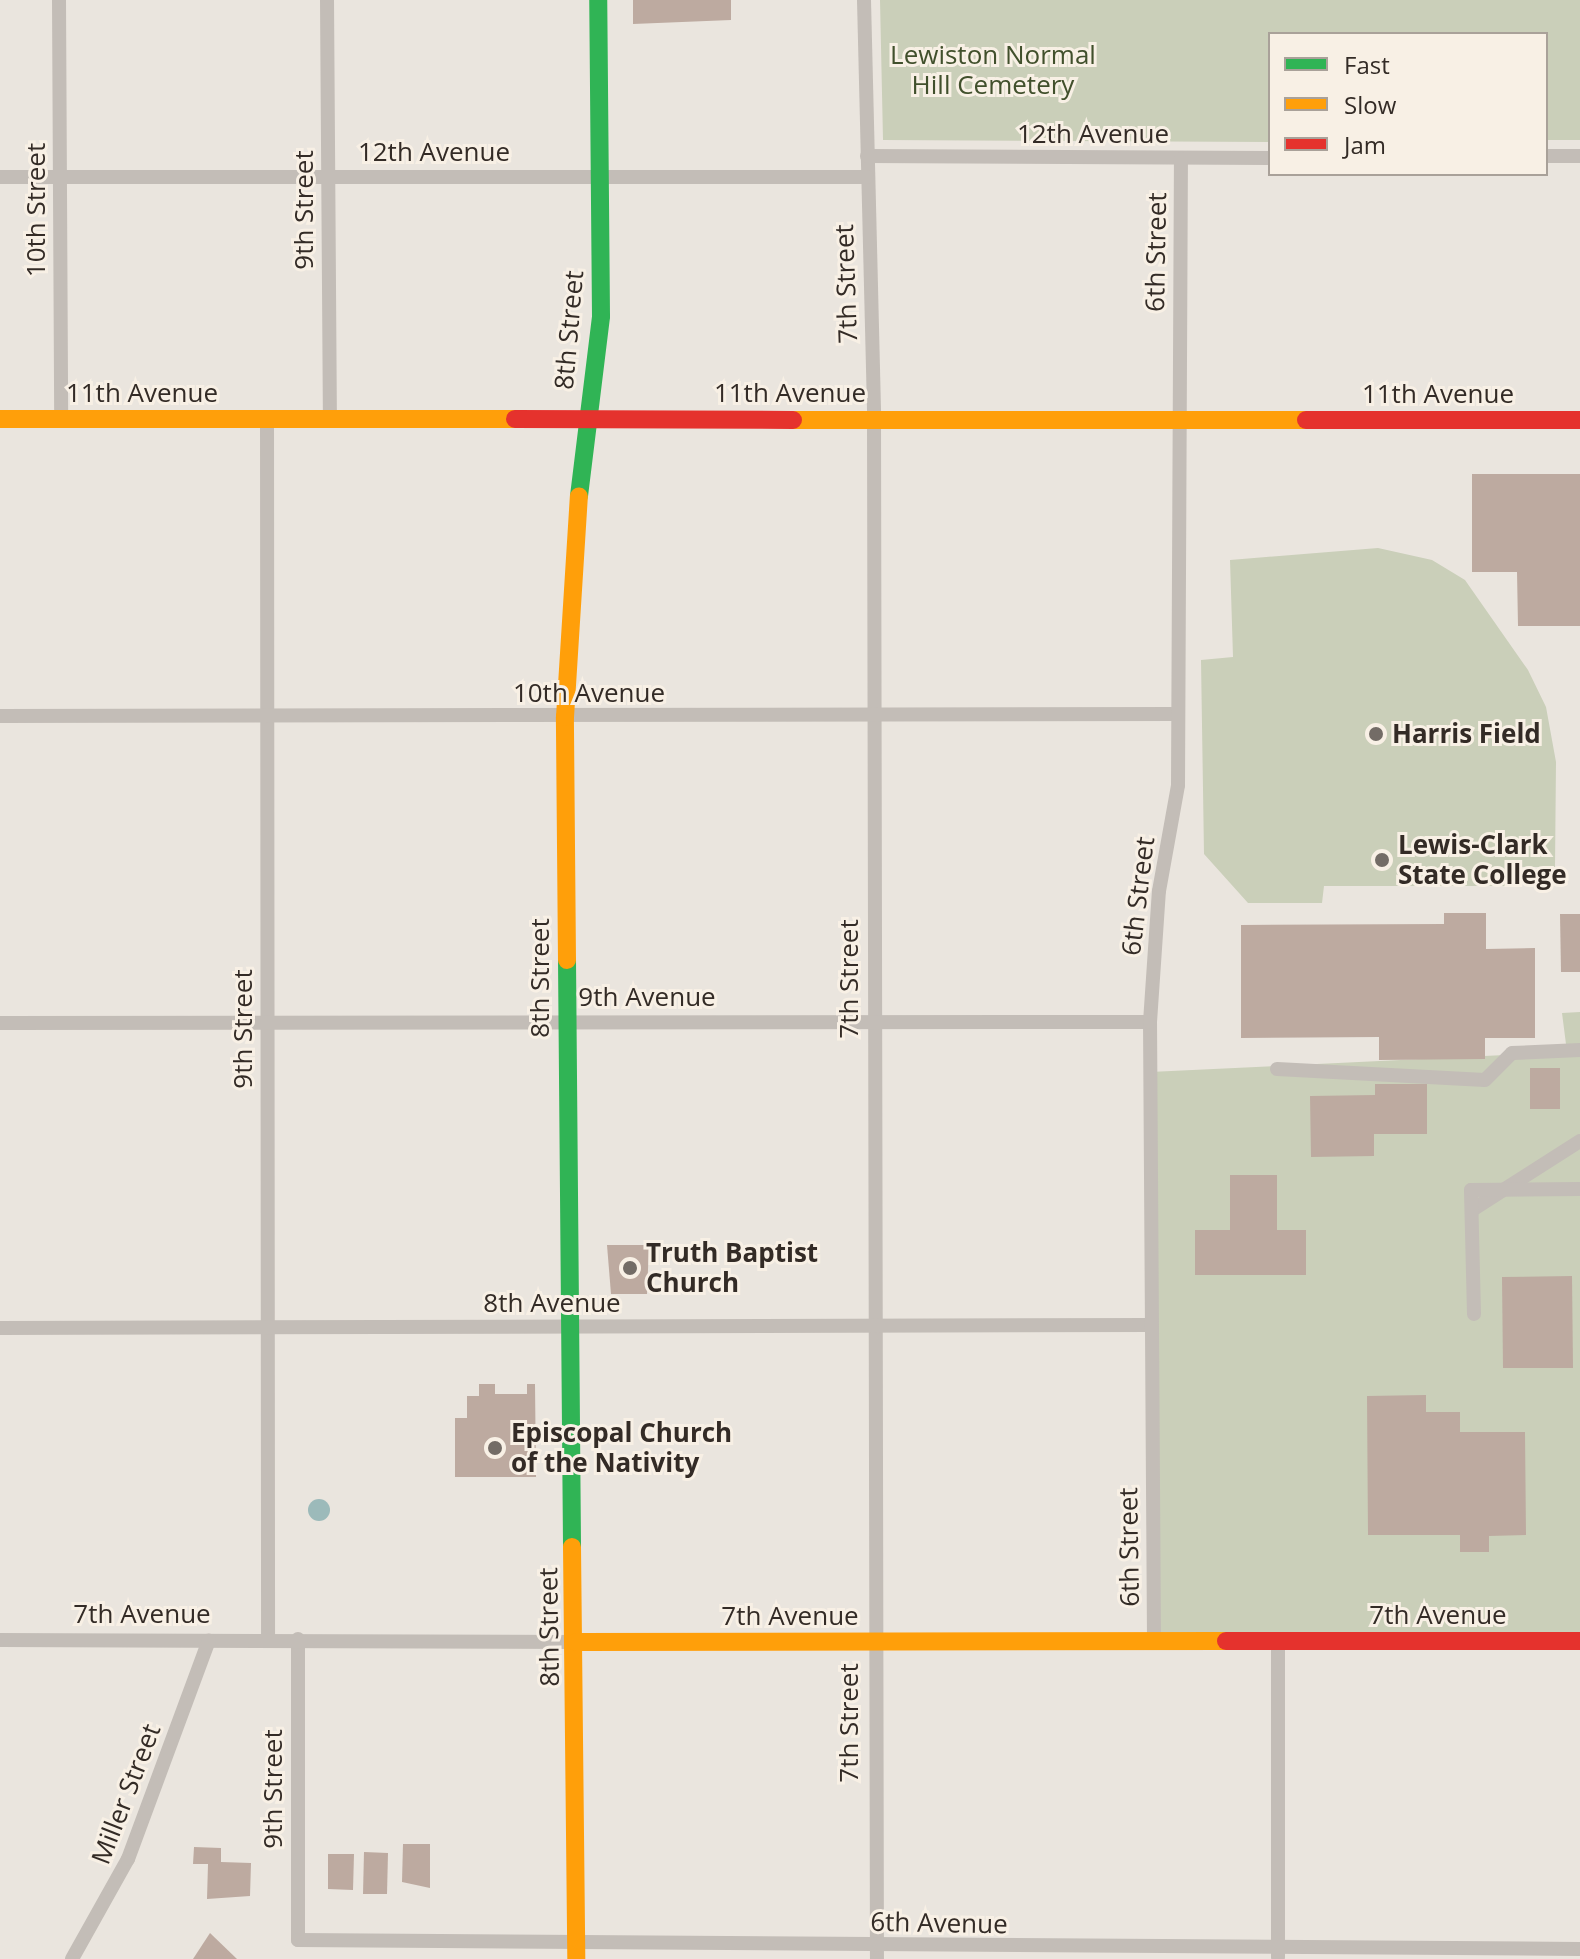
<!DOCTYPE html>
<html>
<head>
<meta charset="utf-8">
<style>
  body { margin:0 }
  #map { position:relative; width:1580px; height:1959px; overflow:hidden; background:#eae5de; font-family:"Open Sans",sans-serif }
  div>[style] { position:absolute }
  .green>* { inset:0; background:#cacfb9 }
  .water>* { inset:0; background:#9cbaba }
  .round { border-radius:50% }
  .building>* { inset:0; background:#bdaaa0 }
  .street>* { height:14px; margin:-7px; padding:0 7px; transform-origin:7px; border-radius:7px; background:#c3bdb7 }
  .fast>* { height:18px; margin:-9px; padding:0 9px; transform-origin:9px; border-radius:9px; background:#30b455 }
  .slow>* { height:18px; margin:-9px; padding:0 9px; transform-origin:9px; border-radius:9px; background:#ff9f0a }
  .jam>* { height:18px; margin:-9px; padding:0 9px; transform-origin:9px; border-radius:9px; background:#e5322d }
  .dots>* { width:22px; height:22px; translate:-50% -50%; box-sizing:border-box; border:4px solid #f8f0e5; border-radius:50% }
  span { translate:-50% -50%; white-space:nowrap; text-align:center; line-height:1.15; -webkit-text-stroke:6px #f8f0e5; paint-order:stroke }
  .park-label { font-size:26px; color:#41502c }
  .street-label { font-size:26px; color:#332b26 }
  .poi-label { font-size:26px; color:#332b26; font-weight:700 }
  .left { translate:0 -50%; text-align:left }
  .legend { position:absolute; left:1268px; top:32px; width:280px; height:144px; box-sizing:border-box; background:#f8f0e5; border:2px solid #a9a199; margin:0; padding:10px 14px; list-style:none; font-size:24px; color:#332b26 }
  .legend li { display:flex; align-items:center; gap:16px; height:40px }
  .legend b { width:40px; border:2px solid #a9a199 }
</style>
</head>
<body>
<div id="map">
  <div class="green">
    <i style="clip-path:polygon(880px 0,1580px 0,1580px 140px,1546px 140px,1546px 34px,1270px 34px,1270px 142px,883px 140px)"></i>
    <i style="clip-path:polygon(1378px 548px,1432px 560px,1465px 580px,1528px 670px,1546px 707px,1556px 762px,1555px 867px,1505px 867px,1505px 886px,1324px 886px,1322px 903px,1248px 903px,1204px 854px,1201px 660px,1233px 657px,1230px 560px)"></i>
    <i style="clip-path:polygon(1580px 1012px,1580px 1642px,1154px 1640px,1150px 1072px,1567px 1052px,1562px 1013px)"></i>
  </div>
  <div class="water">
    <i class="round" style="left:308px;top:1499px;width:22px;height:22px"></i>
  </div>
  <div class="building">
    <i style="clip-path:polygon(633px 0,731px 0,731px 20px,633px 24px)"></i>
    <i style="clip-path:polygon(1472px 474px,1580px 474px,1580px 626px,1518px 626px,1517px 572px,1472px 572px)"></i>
    <i style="clip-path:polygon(1444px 913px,1486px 913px,1486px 949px,1535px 948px,1535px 1038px,1485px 1038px,1485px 1059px,1379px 1060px,1379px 1037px,1241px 1038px,1241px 925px,1444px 924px)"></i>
    <i style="clip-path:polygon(1560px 914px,1580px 914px,1580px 972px,1561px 972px)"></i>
    <i style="clip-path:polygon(1530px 1068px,1560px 1068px,1560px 1109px,1530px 1109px)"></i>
    <i style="clip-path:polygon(1375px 1084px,1427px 1084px,1427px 1134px,1374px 1134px,1374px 1156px,1311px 1157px,1310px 1096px,1375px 1095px)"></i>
    <i style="clip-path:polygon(1230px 1175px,1277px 1175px,1277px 1230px,1306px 1230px,1306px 1275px,1195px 1275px,1195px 1230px,1230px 1230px)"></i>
    <i style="clip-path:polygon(607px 1245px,649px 1245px,647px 1294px,611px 1294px)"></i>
    <i style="clip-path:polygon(1572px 1276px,1573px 1368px,1503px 1368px,1502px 1277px)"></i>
    <i style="clip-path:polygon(479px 1384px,495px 1384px,495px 1394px,527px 1394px,527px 1384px,535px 1384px,536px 1477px,455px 1477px,455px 1418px,467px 1418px,467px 1396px,479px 1396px)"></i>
    <i style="clip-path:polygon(1426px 1395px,1426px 1412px,1460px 1412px,1460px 1432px,1525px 1432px,1526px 1535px,1489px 1536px,1489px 1552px,1460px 1552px,1460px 1535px,1368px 1535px,1367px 1396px)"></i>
    <i style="clip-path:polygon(403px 1844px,430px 1844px,430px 1888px,402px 1882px)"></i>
    <i style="clip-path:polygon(194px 1847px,221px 1848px,221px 1862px,251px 1863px,250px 1896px,207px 1899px,208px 1864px,193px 1864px)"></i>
    <i style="clip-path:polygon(364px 1852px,388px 1853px,387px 1894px,363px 1894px)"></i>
    <i style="clip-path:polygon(328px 1854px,354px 1854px,353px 1890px,328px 1889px)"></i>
    <i style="clip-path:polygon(210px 1933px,237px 1959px,193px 1959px)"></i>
  </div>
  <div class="street">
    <i style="left:59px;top:0;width:419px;rotate:89.7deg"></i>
    <i style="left:327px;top:0;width:419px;rotate:89.6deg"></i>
    <i style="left:864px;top:0;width:419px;rotate:88.6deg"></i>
    <i style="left:874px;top:419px;width:1540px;rotate:89.89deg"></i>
    <i style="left:867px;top:156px;width:403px;rotate:0.3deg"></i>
    <i style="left:1546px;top:156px;width:34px"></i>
    <i style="left:0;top:177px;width:867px"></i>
    <i style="left:267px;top:419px;width:1220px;rotate:89.95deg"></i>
    <i style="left:0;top:716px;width:1178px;rotate:-0.1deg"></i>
    <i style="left:0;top:1023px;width:1150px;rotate:-0.05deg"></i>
    <i style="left:1277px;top:1069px;width:208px;rotate:3deg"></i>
    <i style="left:1485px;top:1080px;width:38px;rotate:-45deg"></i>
    <i style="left:1512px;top:1053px;width:68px;rotate:-2.5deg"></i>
    <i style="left:1472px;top:1210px;width:128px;rotate:-32.6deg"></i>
    <i style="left:1474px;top:1314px;width:124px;rotate:-91.4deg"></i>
    <i style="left:1471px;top:1190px;width:109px;rotate:-0.5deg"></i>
    <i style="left:0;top:1328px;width:1151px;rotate:-0.15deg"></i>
    <i style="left:298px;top:1639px;width:301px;rotate:90deg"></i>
    <i style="left:298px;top:1940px;width:1282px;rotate:0.4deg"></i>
    <i style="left:0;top:1640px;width:576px;rotate:0.2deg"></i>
    <i style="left:1154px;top:1640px;width:618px;rotate:-90.37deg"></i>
    <i style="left:1150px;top:1022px;width:131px;rotate:-86.1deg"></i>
    <i style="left:1159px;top:891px;width:108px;rotate:-79.8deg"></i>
    <i style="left:1178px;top:785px;width:626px;rotate:-89.73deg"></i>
    <i style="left:1278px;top:1641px;width:316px;rotate:90deg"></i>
    <i style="left:72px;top:1959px;width:115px;rotate:-60.8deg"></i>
    <i style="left:128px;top:1859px;width:233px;rotate:-69.7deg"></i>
  </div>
  <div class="fast">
    <i style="left:579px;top:496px;width:181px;rotate:-83deg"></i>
    <i style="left:601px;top:316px;width:316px;rotate:-90.5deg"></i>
    <i style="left:567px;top:960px;width:587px;rotate:89.51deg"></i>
  </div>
  <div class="slow">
    <i style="left:0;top:419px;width:515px"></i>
    <i style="left:793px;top:420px;width:513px"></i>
    <i style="left:567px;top:960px;width:243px;rotate:-90.5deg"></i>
    <i style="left:565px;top:717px;width:221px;rotate:-86.4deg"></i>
    <i style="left:572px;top:1547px;width:412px;rotate:89.4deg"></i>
    <i style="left:576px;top:1642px;width:650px;rotate:-0.09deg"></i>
  </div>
  <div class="jam">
    <i style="left:515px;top:419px;width:278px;rotate:0.2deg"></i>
    <i style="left:1306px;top:420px;width:274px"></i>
    <i style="left:1226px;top:1641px;width:354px"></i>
  </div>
  <div class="dots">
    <i style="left:1376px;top:734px;background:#736c66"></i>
    <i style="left:1382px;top:860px;background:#736c66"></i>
    <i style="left:630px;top:1268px;background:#736c66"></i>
    <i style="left:495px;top:1448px;background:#736c66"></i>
  </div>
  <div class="park-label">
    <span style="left:993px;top:70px">Lewiston Normal<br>Hill Cemetery</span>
  </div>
  <div class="street-label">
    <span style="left:1093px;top:134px">12th Avenue</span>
    <span style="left:434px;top:152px">12th Avenue</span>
    <span style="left:36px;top:210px;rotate:-90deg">10th Street</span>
    <span style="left:304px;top:210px;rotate:-90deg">9th Street</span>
    <span style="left:1156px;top:252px;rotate:-89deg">6th Street</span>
    <span style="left:846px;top:284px;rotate:-92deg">7th Street</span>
    <span style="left:569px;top:330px;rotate:-85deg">8th Street</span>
    <span style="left:142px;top:393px">11th Avenue</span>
    <span style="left:790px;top:393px">11th Avenue</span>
    <span style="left:1438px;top:394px">11th Avenue</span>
    <span style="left:589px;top:693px">10th Avenue</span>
    <span style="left:1138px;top:896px;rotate:-83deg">6th Street</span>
    <span style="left:540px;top:978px;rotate:-90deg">8th Street</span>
    <span style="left:849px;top:979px;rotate:-90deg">7th Street</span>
    <span style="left:647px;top:997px">9th Avenue</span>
    <span style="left:243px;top:1029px;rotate:-90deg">9th Street</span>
    <span style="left:552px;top:1303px">8th Avenue</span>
    <span style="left:1129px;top:1547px;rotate:-91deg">6th Street</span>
    <span style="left:142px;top:1614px">7th Avenue</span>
    <span style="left:1438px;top:1615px">7th Avenue</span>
    <span style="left:790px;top:1616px">7th Avenue</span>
    <span style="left:549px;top:1627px;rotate:-91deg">8th Street</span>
    <span style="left:849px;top:1723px;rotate:-90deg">7th Street</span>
    <span style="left:273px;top:1789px;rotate:-90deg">9th Street</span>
    <span style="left:126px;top:1794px;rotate:-69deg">Miller Street</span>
    <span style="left:939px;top:1923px;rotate:1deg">6th Avenue</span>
  </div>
  <div class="poi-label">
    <span class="left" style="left:1392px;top:734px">Harris Field</span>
    <span class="left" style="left:1398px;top:860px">Lewis-Clark<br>State College</span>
    <span class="left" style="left:646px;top:1268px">Truth Baptist<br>Church</span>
    <span class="left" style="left:511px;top:1448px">Episcopal Church<br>of the Nativity</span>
  </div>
  <ul class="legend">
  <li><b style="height:10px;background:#30b455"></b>Fast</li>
  <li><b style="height:10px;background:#ff9f0a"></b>Slow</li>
  <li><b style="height:10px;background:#e5322d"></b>Jam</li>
  </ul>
</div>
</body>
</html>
